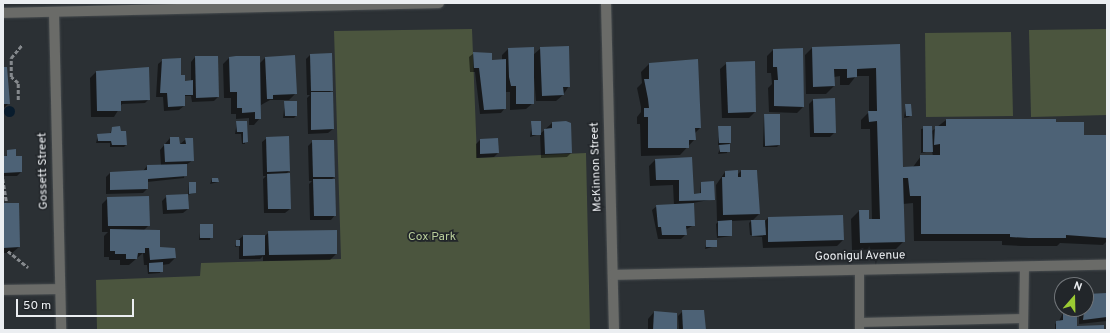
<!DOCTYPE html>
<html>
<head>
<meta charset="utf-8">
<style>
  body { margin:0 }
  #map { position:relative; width:1110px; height:333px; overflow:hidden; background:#2b3034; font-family:Overpass,sans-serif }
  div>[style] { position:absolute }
  .green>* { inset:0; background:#4b553e }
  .water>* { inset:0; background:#091c2d }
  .round { border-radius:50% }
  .shadow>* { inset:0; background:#0007 }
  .building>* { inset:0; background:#4d6276 }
  .path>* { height:2.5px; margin-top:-1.25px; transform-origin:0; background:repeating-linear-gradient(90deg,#85898d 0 4px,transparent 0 6px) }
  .roads { filter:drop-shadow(0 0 1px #464b4e) drop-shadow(0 0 1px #464b4e) }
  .lane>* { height:9px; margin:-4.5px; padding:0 4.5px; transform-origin:4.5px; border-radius:4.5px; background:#6a6b68 }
  .street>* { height:10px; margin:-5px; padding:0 5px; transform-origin:5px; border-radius:5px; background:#6a6b68 }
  span { translate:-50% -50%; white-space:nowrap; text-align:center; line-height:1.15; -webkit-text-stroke:3.5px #22262a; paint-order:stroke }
  .street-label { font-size:12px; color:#ebeef1 }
  .park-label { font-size:12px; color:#b7cc99 }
  .frame { position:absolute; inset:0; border:4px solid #ebeef1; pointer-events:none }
  .north { position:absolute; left:1054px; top:277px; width:40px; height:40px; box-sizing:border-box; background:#22262a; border:1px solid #72767a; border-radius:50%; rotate:20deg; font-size:11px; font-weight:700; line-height:16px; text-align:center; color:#ebeef1 }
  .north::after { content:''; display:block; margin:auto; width:14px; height:18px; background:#9bcb33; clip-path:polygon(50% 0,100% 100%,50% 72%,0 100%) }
  .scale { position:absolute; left:16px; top:299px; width:118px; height:18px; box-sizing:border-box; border:2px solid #ebeef1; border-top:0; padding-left:5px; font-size:12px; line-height:14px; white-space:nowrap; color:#ebeef1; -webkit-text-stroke:3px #22262a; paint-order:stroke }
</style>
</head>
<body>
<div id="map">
  <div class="green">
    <i style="clip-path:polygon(472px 29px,477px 158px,586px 153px,590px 330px,97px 330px,96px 280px,200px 276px,201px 263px,341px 259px,334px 31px)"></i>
    <i style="clip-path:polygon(1107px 29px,1107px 115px,1031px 117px,1029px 30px)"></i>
    <i style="clip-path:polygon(1011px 32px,1013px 116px,926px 117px,925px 33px)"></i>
  </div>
  <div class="water">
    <i class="round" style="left:3.5px;top:105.5px;width:11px;height:11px"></i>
  </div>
  <div class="shadow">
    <i style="clip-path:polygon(899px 45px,902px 168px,913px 167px,921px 156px,933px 156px,932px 151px,921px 153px,921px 129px,932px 127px,932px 131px,946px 120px,1055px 123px,1083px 136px,1107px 136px,1107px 241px,1103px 245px,1060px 243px,1057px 246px,1021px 246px,1002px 245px,1002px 241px,914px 241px,913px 203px,903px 204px,904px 241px,896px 249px,852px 250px,851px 219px,859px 211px,868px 211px,868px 220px,872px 220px,870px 129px,861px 129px,861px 120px,869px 112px,869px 76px,856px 76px,849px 85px,840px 85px,840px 76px,834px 77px,834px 86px,826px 94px,806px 94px,805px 55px,812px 48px)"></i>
    <i style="clip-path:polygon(541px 48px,569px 86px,563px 95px,556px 101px,536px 101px,533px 65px,533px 103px,526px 109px,510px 110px,510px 92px,505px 92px,505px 108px,501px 113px,480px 114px,475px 72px,470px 72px,469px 57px,474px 53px,491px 61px,502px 60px,502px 55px,508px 49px,533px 55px)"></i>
    <i style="clip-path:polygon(802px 49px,803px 107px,797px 113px,769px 112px,768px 88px,772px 84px,771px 73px,767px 73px,767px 56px,773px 50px)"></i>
    <i style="clip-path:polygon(310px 55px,332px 90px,329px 93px,333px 129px,328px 133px,308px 134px,307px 98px,310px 95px,307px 95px,306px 59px)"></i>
    <i style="clip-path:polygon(195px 57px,218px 97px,214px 101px,192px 102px,191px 96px,184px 96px,184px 106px,179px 110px,164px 111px,163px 97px,156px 97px,158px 64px,163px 60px,184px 82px,191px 81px,191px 62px)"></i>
    <i style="clip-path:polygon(229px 58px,259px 64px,265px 58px,296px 93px,289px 100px,270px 100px,261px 105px,260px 118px,254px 125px,249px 125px,249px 118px,236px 119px,236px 114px,231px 114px,231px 98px,224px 98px,223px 64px)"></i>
    <i style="clip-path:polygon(697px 60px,700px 128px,694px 134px,695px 139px,680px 155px,641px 156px,640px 124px,637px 124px,637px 117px,641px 112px,641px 107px,637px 88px,642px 83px,641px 72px,649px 64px)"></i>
    <i style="clip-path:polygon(727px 63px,755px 112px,749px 118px,722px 118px,720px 69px)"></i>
    <i style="clip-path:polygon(3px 68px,9px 103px,3px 109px)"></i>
    <i style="clip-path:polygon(96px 72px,149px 99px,145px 103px,122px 104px,114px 117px,91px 117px,90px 78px)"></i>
    <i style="clip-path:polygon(813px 100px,835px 132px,830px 137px,810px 137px,809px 104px)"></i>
    <i style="clip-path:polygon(285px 102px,296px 116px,294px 118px,283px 118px)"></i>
    <i style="clip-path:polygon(906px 105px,911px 115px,909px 117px,904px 118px)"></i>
    <i style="clip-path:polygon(764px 115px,779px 145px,777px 147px,763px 147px)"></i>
    <i style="clip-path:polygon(237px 122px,246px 122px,245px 144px,242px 144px,241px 134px,235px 134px)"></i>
    <i style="clip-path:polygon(532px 122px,540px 134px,552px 123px,571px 153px,567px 157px,541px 158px,540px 134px,530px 137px)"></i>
    <i style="clip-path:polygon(719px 127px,730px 142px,727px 153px,718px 154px,721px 145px,718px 145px)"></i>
    <i style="clip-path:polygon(112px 128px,126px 145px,124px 147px,110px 147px,110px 143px,96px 143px,98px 135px,110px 134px)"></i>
    <i style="clip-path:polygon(288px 137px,289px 171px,286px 174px,290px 209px,285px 213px,264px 213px,263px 179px,266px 176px,263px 176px,262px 142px,267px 138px)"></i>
    <i style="clip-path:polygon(170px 138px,179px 145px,186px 139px,193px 160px,186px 165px,184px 178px,147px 182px,147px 189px,143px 193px,106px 194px,106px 177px,110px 173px,143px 171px,147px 166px,161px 165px,160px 150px)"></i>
    <i style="clip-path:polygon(498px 139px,498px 153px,494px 157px,476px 158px,476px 144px,480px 140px)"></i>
    <i style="clip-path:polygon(313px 141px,334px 177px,331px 180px,335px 215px,331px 220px,310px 220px,309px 184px,312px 181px,309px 181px,308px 146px)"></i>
    <i style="clip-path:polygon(8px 151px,15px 157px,21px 172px,17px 176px,3px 176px,3px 157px,6px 157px)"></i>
    <i style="clip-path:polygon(691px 158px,693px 196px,700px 194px,701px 183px,714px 199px,693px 203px,694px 225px,685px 230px,686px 234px,681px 239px,658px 239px,652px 210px,657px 206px,674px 205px,673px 185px,650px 186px,649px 166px,655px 160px)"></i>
    <i style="clip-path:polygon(741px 171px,757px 171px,759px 214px,752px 221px,764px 222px,768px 218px,843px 240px,837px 246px,763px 248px,762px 237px,750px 237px,762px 236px,750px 235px,749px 223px,752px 220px,731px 221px,731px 236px,717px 238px,716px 224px,719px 221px,717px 221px,716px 185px,725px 172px,737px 175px)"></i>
    <i style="clip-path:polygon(212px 179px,218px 182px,210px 184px)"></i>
    <i style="clip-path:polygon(189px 183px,195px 193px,187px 195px,188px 209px,183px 213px,163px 214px,162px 201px,167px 196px,188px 195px)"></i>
    <i style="clip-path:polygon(108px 198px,149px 225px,144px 230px,159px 248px,175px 258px,169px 264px,162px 265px,160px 273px,148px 274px,147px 265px,144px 265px,143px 253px,129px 265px,120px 265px,120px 260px,109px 260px,109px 257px,104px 257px,104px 236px,108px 232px,102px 232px,102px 204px)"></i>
    <i style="clip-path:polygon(3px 204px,19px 247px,12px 253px,3px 253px)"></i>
    <i style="clip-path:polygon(201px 225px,212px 225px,210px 240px,199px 240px)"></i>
    <i style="clip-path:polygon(269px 232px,336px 254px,330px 260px,263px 261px,263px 256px,260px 259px,239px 259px,239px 246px,235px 247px,237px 241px,243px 236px,264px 237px)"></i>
    <i style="clip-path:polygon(707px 241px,716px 246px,705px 249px)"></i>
    <i style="clip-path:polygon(1107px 295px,1107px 321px,1079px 324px,1079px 309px,1086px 309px)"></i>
    <i style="clip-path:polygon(683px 311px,704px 330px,679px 330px,678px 316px)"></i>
    <i style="clip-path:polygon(654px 312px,675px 330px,648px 330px,648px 319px)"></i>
    <i style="clip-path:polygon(1063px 313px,1076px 327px,1103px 330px,1055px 330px,1055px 324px,1059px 321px)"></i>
  </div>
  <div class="building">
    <i style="clip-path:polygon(900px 44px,903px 167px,920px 166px,920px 178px,920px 155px,940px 155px,940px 144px,934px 145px,935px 126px,946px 126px,946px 119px,1056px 119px,1056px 122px,1084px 122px,1084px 135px,1107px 135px,1107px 238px,1066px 235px,1066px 238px,1029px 238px,1010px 237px,1010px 234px,921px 234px,921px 196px,910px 196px,908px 178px,903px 178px,905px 242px,860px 243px,859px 210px,869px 210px,869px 219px,880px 219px,877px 121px,869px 122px,868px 111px,877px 111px,876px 68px,857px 69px,857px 77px,847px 78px,847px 69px,834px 69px,835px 86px,813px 87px,812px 47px)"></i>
    <i style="clip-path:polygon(569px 46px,570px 87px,563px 87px,564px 95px,542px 96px,540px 47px)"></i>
    <i style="clip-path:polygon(534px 47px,534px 104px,516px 104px,516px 86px,511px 86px,509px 77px,508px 48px)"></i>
    <i style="clip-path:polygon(803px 48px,804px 107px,774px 106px,774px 80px,778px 80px,777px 67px,773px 67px,773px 49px)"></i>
    <i style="clip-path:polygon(473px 52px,492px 53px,492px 60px,506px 59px,506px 109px,484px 110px,479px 68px,474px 68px)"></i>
    <i style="clip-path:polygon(332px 53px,333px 91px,311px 91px,310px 54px)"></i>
    <i style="clip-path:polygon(295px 55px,297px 94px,273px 95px,273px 99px,267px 99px,265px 57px)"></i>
    <i style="clip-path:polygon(195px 56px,218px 56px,219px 97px,196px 98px)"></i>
    <i style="clip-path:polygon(236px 56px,260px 56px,261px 119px,255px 119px,255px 112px,242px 113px,242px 108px,237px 108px,237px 92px,230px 92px,229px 57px)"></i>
    <i style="clip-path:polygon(181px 58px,181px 75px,185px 75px,185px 81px,193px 80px,193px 95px,185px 95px,185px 106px,168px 107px,167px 93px,160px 93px,162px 59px)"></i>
    <i style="clip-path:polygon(698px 59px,701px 128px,695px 128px,696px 140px,689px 140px,689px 148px,648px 148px,648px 117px,644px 117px,644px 108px,649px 108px,648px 99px,644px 79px,649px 79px,649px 63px)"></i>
    <i style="clip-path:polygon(755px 61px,756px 112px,728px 113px,726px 62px)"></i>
    <i style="clip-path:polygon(3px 67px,7px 67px,10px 104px,3px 104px)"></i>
    <i style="clip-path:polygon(149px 67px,150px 100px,121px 101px,121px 111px,97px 111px,96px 71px)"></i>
    <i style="clip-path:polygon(311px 92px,333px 92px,334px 129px,311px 130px)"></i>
    <i style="clip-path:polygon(835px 98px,836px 133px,814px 133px,813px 99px)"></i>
    <i style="clip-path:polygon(284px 101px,297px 101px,297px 116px,285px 116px)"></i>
    <i style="clip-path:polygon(905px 104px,911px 104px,912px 116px,906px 116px)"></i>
    <i style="clip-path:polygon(764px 114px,780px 114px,780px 145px,765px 146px)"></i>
    <i style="clip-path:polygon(236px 121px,247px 121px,248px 142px,243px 143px,243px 132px,237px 132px)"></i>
    <i style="clip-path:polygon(531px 121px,541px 121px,541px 135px,532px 135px)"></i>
    <i style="clip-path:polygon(566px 121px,571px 123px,572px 153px,545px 154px,544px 129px,552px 128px,552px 122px)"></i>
    <i style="clip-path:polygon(120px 126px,121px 131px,126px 131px,127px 145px,112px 145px,111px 141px,98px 141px,97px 134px,111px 133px,112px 127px)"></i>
    <i style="clip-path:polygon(718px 126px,731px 126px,731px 143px,719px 143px)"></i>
    <i style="clip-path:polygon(923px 126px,932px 126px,933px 152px,923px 152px)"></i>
    <i style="clip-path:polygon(289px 136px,290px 171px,267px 172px,266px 137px)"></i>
    <i style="clip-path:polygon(170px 137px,179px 137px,180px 144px,186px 144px,185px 138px,193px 138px,194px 161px,165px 162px,164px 144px,170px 144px)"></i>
    <i style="clip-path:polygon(498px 138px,499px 153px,480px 154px,480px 139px)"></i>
    <i style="clip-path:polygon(312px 140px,334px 140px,335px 177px,313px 177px)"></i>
    <i style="clip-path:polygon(730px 144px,730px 152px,720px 152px,719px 145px)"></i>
    <i style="clip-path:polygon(16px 149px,16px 156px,22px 156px,22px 172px,3px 173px,3px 156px,7px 156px,7px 150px)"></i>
    <i style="clip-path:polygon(692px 157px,694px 194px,701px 193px,701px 182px,714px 181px,715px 200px,679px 201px,679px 180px,656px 180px,655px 159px)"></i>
    <i style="clip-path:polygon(187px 164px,187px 176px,148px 179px,148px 189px,110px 190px,110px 172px,147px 170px,147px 165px)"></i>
    <i style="clip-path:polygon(738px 170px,738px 177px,741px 177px,741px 170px,757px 170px,760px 214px,723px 215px,722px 177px,725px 177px,725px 171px)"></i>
    <i style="clip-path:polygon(290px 173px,291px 209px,268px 209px,267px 174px)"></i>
    <i style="clip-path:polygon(212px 178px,218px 178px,219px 182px,212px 182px)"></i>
    <i style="clip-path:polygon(313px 179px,335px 179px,336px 216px,314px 216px)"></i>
    <i style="clip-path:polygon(189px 182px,196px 182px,196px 193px,189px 194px)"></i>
    <i style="clip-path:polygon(188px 194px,189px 209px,167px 210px,166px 195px)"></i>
    <i style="clip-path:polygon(149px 196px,150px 226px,108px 226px,107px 197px)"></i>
    <i style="clip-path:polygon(3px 203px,19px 203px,20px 247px,3px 248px)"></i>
    <i style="clip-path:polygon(694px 203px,695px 226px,686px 226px,687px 235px,662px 235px,661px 227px,658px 227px,656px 205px)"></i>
    <i style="clip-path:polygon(843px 215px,844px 240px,768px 242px,768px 217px)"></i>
    <i style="clip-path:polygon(732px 220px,732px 236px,718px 236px,718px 221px)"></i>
    <i style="clip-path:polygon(751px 220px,765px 220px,766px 235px,752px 236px)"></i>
    <i style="clip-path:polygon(200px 224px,213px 224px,213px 238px,200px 238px)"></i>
    <i style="clip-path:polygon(110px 229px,160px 230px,160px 247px,175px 248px,176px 258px,150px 260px,149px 248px,145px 248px,145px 253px,138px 253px,137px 259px,126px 259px,126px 254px,115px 254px,115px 251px,110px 251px)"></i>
    <i style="clip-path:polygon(337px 230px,337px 254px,269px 255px,268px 231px)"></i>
    <i style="clip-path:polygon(243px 235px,265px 235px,265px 255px,243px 256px)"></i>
    <i style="clip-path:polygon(236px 240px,240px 240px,240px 246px,236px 246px)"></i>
    <i style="clip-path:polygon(706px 240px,717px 240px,717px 247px,706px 247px)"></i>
    <i style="clip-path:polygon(163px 262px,163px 272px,149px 272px,149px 263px)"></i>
    <i style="clip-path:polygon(1107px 293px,1107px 317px,1083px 320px,1086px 294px)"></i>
    <i style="clip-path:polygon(682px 310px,704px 310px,706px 330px,683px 330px)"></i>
    <i style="clip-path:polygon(654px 311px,677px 313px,677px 330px,653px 330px)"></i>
    <i style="clip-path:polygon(1063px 312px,1077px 312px,1077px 326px,1104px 325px,1104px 330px,1056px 330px,1056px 321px,1063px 320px)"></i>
  </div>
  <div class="path">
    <i style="left:18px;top:100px;width:17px;rotate:-90deg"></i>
    <i style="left:18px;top:83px;width:9px;rotate:-139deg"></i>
    <i style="left:11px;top:77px;width:19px;rotate:-90deg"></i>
    <i style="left:11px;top:58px;width:17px;rotate:-50deg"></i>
    <i style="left:3px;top:179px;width:24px;rotate:81deg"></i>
    <i style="left:8px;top:251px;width:26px;rotate:39deg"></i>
  </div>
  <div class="roads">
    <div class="lane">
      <i style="left:859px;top:270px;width:60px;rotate:90deg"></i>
      <i style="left:859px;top:322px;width:164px;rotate:-1.4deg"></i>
      <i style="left:1023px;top:330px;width:63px;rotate:-89.1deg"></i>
    </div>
    <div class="street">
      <i style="left:606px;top:3px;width:327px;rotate:88.6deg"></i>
      <i style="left:54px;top:12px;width:318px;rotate:88.7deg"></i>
      <i style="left:3px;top:13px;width:436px;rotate:-1.3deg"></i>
      <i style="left:613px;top:275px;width:494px;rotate:-1.2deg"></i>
      <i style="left:3px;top:290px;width:57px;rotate:-1deg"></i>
    </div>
  </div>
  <div class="street-label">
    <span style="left:597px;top:167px;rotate:-92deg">McKinnon Street</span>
    <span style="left:44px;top:171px;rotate:-91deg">Gossett Street</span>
    <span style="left:860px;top:257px;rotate:-1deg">Goonigul Avenue</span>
  </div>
  <div class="park-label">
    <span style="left:432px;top:238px">Cox Park</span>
  </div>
  <div class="frame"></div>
  <div class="north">N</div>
  <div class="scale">50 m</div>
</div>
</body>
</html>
